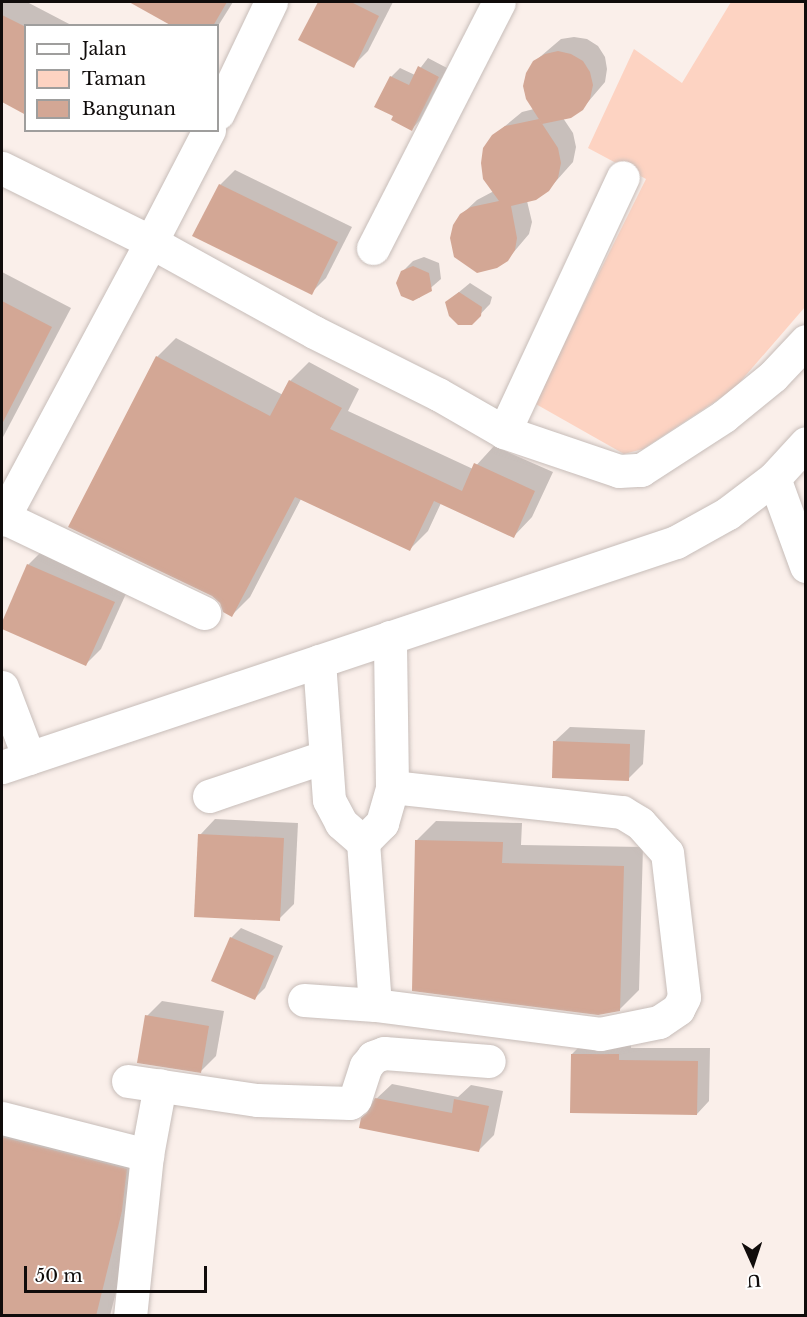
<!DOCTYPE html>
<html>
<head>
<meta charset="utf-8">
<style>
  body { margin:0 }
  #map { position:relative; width:807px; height:1317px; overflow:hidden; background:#faefea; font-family:"Libre Baskerville",serif }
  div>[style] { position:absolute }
  .green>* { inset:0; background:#fdd3c2 }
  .shadow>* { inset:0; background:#0003 }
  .building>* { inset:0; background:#d3a795 }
  .roads { filter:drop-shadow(0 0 2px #c7bdb9) drop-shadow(0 0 2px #c7bdb9) }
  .minor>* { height:33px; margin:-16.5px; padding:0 16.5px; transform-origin:16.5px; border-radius:16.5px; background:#fff }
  span { translate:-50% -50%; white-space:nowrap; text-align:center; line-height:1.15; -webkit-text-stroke:6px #fff; paint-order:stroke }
  .frame { position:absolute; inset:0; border:3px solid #100c0b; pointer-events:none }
  .legend { position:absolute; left:24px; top:24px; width:195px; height:108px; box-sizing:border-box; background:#fff; border:2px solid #9f9e9d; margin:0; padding:8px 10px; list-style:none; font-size:18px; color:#100c0b }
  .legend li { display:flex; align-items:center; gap:12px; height:30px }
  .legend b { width:30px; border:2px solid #9f9e9d }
  .north { position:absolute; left:723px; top:1233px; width:60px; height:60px; -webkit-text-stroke:4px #fff; paint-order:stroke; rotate:177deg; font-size:16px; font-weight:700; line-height:24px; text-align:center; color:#100c0b }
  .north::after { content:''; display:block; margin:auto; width:21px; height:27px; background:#100c0b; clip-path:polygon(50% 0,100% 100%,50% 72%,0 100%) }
  .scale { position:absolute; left:24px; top:1266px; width:183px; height:27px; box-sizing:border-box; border:3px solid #100c0b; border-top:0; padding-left:8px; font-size:18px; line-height:21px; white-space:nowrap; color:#100c0b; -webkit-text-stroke:4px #fff; paint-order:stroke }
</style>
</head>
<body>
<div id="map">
  <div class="green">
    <i style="clip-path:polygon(731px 2px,805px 2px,805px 307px,734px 389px,643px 449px,624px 454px,534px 403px,646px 179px,588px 148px,634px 49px,682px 83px)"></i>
  </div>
  <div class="shadow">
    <i style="clip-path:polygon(2px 2px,27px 2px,73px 26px,26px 26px,26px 113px,2px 100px)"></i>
    <i style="clip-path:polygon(132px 2px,233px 2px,218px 26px,175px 26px)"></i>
    <i style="clip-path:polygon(319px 2px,393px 2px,368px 51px,353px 66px,300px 39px)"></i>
    <i style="clip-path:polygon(574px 37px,587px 39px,598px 46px,605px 57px,607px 69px,605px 82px,582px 109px,563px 118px,573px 133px,576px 147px,573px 162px,548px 190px,527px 201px,532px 222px,529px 234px,507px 260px,461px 215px,477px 200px,494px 191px,493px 136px,522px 112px,534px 109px,534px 62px,561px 39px)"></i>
    <i style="clip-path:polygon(428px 58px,447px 68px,420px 120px,412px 129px,395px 115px,376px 106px,391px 77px,400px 68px,415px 75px)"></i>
    <i style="clip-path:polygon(235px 170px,352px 227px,326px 278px,311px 293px,220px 185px)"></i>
    <i style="clip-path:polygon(424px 257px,439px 263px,441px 279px,419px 298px,407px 298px,402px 272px,413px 261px)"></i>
    <i style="clip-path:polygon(2px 272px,71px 308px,2px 439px)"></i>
    <i style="clip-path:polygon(470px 283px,492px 297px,490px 304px,471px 324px,447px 302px)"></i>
    <i style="clip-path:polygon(176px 338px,283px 395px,290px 381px,309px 362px,359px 389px,348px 411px,473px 469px,494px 446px,553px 472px,532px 517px,514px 536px,441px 503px,428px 531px,410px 549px,301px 499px,250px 597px,232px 615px,157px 357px)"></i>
    <i style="clip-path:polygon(43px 550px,129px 587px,101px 649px,86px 664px,2px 627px,28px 565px)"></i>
    <i style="clip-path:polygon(570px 727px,645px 730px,643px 764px,628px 779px,554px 742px)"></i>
    <i style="clip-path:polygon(215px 819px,298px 823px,294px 904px,279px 919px,200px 835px)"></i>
    <i style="clip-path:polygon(436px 821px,522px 823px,521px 845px,643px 847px,639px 990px,620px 1009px,416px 841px)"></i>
    <i style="clip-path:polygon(241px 928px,283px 946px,265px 988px,255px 998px,231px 938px)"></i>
    <i style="clip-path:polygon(162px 1001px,224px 1011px,216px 1056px,201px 1071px,147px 1016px)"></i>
    <i style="clip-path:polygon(585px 1041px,631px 1042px,631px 1048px,710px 1048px,709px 1101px,697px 1114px,572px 1054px)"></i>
    <i style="clip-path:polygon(392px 1084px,458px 1097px,471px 1085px,503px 1091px,494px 1135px,479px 1150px,370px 1111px,376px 1099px)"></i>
    <i style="clip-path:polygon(2px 1099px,8px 1112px,145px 1150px,141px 1191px,110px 1316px,2px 1316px)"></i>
  </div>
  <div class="building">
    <i style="clip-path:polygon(129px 2px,227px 2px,213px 26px,172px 26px)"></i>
    <i style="clip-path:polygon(318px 2px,351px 2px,379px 16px,354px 68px,298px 40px)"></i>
    <i style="clip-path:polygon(2px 15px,26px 27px,26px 115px,2px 102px)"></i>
    <i style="clip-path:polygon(558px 51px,571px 54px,583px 61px,590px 72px,593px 85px,590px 99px,583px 110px,571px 118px,542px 124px,526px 99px,523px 86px,526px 73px,533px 61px,545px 54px)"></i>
    <i style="clip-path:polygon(418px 66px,439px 77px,412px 131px,391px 120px,393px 116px,374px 107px,390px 76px,409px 85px)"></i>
    <i style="clip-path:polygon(539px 119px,558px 148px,561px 163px,558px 178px,549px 191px,536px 200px,511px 206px,517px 238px,515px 250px,508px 261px,497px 268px,477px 273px,454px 257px,450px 238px,453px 225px,460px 214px,471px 207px,499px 201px,483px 179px,481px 163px,483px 148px,492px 135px,505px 126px)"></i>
    <i style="clip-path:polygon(219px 184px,338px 242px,312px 295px,192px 236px)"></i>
    <i style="clip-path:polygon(413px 266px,429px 273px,432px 291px,413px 301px,401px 296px,396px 283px,401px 271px)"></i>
    <i style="clip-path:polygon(459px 292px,482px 307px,481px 316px,472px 325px,458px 325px,449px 316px,445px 302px)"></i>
    <i style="clip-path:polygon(2px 301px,52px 327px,2px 424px)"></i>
    <i style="clip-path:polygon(156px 356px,270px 416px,289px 380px,342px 408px,330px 429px,462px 491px,474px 463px,535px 491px,514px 538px,434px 501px,410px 551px,295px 497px,232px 617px,223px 612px,220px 603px,212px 596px,68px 527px)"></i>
    <i style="clip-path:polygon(27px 564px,115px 602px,86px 666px,2px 629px,2px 622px)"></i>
    <i style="clip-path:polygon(553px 741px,630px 744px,629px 781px,552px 778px)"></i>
    <i style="clip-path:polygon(198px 834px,284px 838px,280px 921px,194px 917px)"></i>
    <i style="clip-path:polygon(415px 840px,503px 842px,502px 863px,624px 866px,620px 1011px,598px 1015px,412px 991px)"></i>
    <i style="clip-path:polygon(230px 937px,274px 956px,255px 1000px,211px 981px)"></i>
    <i style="clip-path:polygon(145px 1015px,209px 1026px,201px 1073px,137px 1063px)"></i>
    <i style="clip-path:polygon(571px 1054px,619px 1054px,619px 1060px,698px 1061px,697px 1115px,570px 1113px)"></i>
    <i style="clip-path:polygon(375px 1098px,452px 1113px,454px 1099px,489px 1106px,479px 1152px,359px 1128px,361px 1118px,367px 1113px)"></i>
    <i style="clip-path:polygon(2px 1137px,127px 1169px,122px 1211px,96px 1316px,2px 1316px)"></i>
  </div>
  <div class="roads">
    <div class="minor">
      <i style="left:218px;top:113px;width:123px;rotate:-64.5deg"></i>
      <i style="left:209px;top:130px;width:126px;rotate:117.4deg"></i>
      <i style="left:151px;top:242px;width:186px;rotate:28.9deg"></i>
      <i style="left:314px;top:332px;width:139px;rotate:26.6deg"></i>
      <i style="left:438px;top:394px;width:76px;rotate:29.9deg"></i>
      <i style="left:504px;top:432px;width:121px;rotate:18.7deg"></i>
      <i style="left:619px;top:471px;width:22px;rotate:-3deg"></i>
      <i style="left:641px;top:470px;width:99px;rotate:-33deg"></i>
      <i style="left:724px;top:416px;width:63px;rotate:-39.2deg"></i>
      <i style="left:773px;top:376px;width:48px;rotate:-46.7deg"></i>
      <i style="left:2px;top:168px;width:166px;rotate:26.4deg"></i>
      <i style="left:151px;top:242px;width:315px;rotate:118.2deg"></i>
      <i style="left:373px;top:248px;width:276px;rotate:-62.9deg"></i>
      <i style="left:504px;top:432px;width:281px;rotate:-65deg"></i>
      <i style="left:774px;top:478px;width:94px;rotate:70deg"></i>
      <i style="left:3px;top:517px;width:223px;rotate:25.5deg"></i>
      <i style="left:319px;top:661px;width:139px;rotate:85.9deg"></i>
      <i style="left:329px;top:800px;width:26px;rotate:62deg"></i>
      <i style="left:341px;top:823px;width:29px;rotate:41deg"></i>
      <i style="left:363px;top:842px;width:163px;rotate:85.8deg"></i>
      <i style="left:2px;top:687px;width:76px;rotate:69.2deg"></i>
      <i style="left:2px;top:767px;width:711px;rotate:-18.46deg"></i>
      <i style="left:676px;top:542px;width:60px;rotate:-29.1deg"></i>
      <i style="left:728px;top:513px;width:58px;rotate:-37.3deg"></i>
      <i style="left:774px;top:478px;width:47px;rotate:-47.6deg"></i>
      <i style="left:209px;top:796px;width:121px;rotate:-18.7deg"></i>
      <i style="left:363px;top:842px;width:27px;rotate:-45deg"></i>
      <i style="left:382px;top:823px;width:37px;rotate:-74deg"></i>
      <i style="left:392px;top:787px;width:150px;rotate:-90.8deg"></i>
      <i style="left:304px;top:1000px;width:71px;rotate:4deg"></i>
      <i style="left:375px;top:1005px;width:227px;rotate:7.3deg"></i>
      <i style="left:600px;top:1034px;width:60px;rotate:-11.5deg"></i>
      <i style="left:659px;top:1022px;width:23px;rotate:-34deg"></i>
      <i style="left:678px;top:1009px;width:13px;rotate:-63deg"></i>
      <i style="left:684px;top:997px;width:145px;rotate:-96.7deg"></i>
      <i style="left:667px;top:853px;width:40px;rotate:-132deg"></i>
      <i style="left:640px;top:823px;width:21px;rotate:-149deg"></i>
      <i style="left:622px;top:812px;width:231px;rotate:-173.8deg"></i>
      <i style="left:128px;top:1081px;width:130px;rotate:8.4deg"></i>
      <i style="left:257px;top:1100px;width:93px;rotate:1.8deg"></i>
      <i style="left:350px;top:1103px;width:6px;rotate:-39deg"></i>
      <i style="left:355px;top:1099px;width:35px;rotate:-72deg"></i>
      <i style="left:366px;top:1066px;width:11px;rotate:-52deg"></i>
      <i style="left:373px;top:1057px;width:12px;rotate:-20deg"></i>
      <i style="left:384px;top:1053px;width:105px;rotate:4.4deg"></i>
      <i style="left:2px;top:1118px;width:150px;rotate:14.3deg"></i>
      <i style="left:147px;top:1155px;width:162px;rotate:96deg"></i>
      <i style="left:147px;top:1155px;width:71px;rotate:-79.5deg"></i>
    </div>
  </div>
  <div class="frame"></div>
  <ul class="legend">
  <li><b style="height:8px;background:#fff"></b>Jalan</li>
  <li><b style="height:16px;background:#fdd3c2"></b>Taman</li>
  <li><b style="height:16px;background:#d3a795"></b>Bangunan</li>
  </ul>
  <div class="north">U</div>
  <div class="scale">50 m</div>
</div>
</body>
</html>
